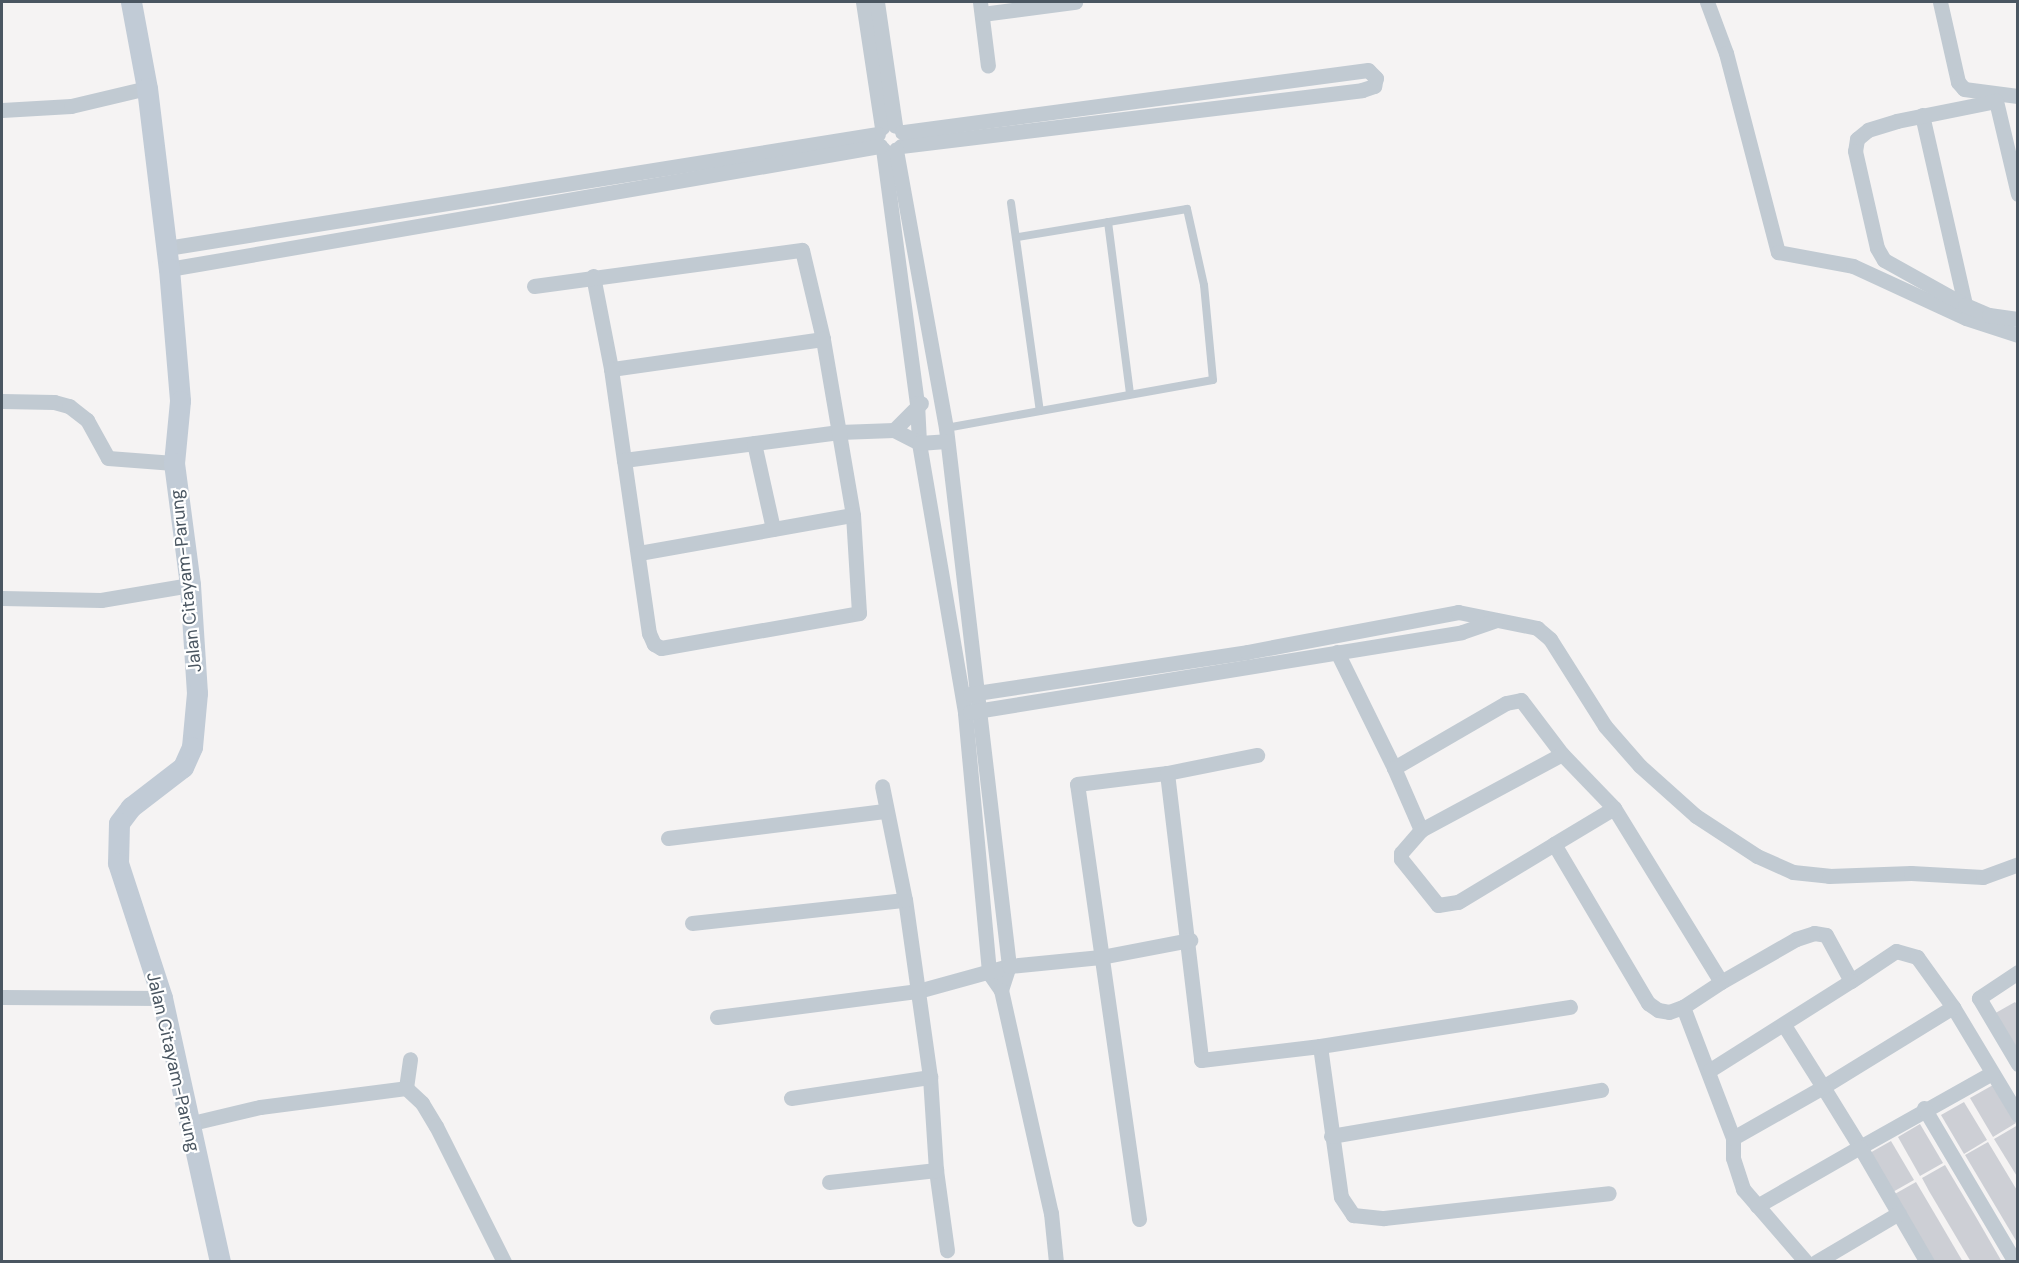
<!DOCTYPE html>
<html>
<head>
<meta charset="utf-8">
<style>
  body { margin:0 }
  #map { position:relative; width:2019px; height:1263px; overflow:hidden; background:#f5f3f3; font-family:"DM Sans",sans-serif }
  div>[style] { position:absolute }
  .building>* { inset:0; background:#cdcfd5 }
  .service>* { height:8px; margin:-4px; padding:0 4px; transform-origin:4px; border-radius:4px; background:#c1cad2 }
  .minor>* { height:15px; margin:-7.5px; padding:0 7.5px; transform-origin:7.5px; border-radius:7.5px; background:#c1cad2 }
  .secondary>* { height:21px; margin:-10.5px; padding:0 10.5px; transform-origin:10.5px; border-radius:10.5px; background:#c1cbd6 }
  span { translate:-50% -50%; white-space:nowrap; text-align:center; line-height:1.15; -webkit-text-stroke:4.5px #fff; paint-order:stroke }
  .street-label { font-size:18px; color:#4a5661 }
  .frame { position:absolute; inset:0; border:3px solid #4a5661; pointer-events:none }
</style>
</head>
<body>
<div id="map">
  <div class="building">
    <i style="clip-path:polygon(2015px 1002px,2018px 1006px,2018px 1052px,1992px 1015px)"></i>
    <i style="clip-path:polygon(1993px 1085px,2016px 1123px,1993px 1137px,1970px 1098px)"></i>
    <i style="clip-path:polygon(1964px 1102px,1987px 1140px,1964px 1154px,1941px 1115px)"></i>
    <i style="clip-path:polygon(1920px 1124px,1943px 1163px,1920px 1176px,1898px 1137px)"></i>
    <i style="clip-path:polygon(2018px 1125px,2018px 1178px,1994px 1139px)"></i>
    <i style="clip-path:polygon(1891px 1141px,1914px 1180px,1891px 1193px,1868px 1154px)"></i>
    <i style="clip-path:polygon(1988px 1142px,2018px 1192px,2018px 1244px,1965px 1155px)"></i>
    <i style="clip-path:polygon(1945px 1165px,1976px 1217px,2002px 1262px,1971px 1262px,1929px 1191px,1922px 1178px)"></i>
    <i style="clip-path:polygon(1916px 1182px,1939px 1221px,1963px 1262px,1932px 1262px,1893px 1195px)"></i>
  </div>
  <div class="service">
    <i style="left:1011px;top:203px;width:210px;rotate:82.1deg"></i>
    <i style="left:1108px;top:222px;width:173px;rotate:82.7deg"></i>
    <i style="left:946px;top:428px;width:271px;rotate:-10.2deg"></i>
    <i style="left:1213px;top:380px;width:95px;rotate:-95.4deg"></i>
    <i style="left:1204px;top:285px;width:78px;rotate:-102.6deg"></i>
    <i style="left:1187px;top:209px;width:172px;rotate:170.6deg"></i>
  </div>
  <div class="minor">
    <i style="left:863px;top:2px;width:127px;rotate:81.4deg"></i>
    <i style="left:877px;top:2px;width:125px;rotate:81.7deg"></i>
    <i style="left:980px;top:2px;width:64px;rotate:82.9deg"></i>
    <i style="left:1707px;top:2px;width:54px;rotate:69.6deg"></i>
    <i style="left:1726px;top:53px;width:206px;rotate:75.4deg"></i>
    <i style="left:1778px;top:252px;width:76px;rotate:10.6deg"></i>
    <i style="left:1853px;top:266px;width:124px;rotate:24.7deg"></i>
    <i style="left:1966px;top:318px;width:55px;rotate:18.1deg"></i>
    <i style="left:1940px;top:2px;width:82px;rotate:77.3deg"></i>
    <i style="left:1958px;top:82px;width:9px;rotate:49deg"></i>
    <i style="left:1964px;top:89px;width:54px;rotate:7.4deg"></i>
    <i style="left:982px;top:14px;width:94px;rotate:-7.4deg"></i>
    <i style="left:2px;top:110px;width:69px;rotate:-3.3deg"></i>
    <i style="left:71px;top:106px;width:78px;rotate:-13.3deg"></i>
    <i style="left:1922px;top:115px;width:195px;rotate:77.2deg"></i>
    <i style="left:901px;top:146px;width:464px;rotate:-6.9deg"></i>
    <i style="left:1362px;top:90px;width:13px;rotate:-18deg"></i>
    <i style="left:1374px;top:86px;width:8px;rotate:-76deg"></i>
    <i style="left:1376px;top:78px;width:11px;rotate:-135deg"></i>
    <i style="left:1368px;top:70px;width:470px;rotate:172.4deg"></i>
    <i style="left:883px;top:149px;width:256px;rotate:82.4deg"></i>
    <i style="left:917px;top:403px;width:40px;rotate:87.1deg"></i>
    <i style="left:919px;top:443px;width:274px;rotate:80.3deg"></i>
    <i style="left:965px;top:713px;width:261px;rotate:84.7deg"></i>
    <i style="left:989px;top:973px;width:21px;rotate:55deg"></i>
    <i style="left:1001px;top:990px;width:25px;rotate:-72deg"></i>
    <i style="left:1009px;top:966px;width:542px;rotate:-96.68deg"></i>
    <i style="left:946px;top:428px;width:283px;rotate:-100.2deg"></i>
    <i style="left:2018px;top:194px;width:96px;rotate:-103.3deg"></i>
    <i style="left:1996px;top:101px;width:101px;rotate:168.6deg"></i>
    <i style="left:1897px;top:121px;width:30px;rotate:163deg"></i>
    <i style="left:1868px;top:130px;width:14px;rotate:141deg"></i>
    <i style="left:1857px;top:139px;width:12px;rotate:99deg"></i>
    <i style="left:1855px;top:151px;width:99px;rotate:77.2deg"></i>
    <i style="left:1877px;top:248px;width:14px;rotate:60deg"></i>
    <i style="left:1884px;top:260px;width:93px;rotate:29.1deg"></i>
    <i style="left:1965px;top:305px;width:26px;rotate:23deg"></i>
    <i style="left:1989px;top:315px;width:29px;rotate:8deg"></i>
    <i style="left:167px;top:248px;width:720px;rotate:-9.11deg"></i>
    <i style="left:169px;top:269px;width:722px;rotate:-9.81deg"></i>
    <i style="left:593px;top:276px;width:95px;rotate:79deg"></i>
    <i style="left:534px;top:286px;width:270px;rotate:-7.7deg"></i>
    <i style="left:802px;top:250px;width:91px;rotate:76.7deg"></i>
    <i style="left:823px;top:339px;width:214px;rotate:171.9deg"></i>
    <i style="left:611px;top:369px;width:92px;rotate:81.9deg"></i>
    <i style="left:624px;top:460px;width:217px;rotate:-7.4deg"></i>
    <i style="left:839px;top:432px;width:55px;rotate:-2.1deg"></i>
    <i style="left:894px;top:430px;width:28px;rotate:27deg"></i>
    <i style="left:919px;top:443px;width:27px;rotate:-4deg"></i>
    <i style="left:2px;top:401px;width:52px;rotate:1.1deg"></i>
    <i style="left:54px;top:402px;width:16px;rotate:15deg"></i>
    <i style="left:69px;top:406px;width:23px;rotate:38deg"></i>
    <i style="left:87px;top:420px;width:43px;rotate:61.1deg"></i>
    <i style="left:108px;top:458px;width:66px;rotate:4.3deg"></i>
    <i style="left:894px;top:430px;width:38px;rotate:-45deg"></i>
    <i style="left:754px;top:443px;width:88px;rotate:77.5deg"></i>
    <i style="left:624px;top:460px;width:175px;rotate:81.8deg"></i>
    <i style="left:649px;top:633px;width:12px;rotate:66deg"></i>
    <i style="left:654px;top:644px;width:8px;rotate:30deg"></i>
    <i style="left:661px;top:648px;width:201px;rotate:-10deg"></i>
    <i style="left:859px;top:613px;width:98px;rotate:-93.5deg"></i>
    <i style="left:853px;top:515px;width:179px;rotate:-99.7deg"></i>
    <i style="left:639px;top:553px;width:217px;rotate:-10.1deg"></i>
    <i style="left:2px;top:598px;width:99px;rotate:1.2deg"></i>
    <i style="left:101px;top:600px;width:90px;rotate:-9.6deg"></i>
    <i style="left:1337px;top:652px;width:129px;rotate:63.8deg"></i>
    <i style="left:1394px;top:768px;width:129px;rotate:-30.1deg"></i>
    <i style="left:1506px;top:703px;width:15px;rotate:-11deg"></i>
    <i style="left:1521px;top:700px;width:68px;rotate:52.8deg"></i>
    <i style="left:1562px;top:754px;width:75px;rotate:46.1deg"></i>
    <i style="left:1614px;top:808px;width:204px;rotate:58.4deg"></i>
    <i style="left:1721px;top:982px;width:86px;rotate:-29.8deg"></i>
    <i style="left:1796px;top:939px;width:19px;rotate:-18deg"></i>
    <i style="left:1814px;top:933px;width:12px;rotate:9deg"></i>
    <i style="left:1826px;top:935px;width:52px;rotate:61.5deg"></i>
    <i style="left:1851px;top:981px;width:54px;rotate:-33.7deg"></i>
    <i style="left:1896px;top:951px;width:22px;rotate:16deg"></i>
    <i style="left:1917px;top:957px;width:62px;rotate:54.2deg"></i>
    <i style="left:1953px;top:1007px;width:126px;rotate:59deg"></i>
    <i style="left:970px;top:694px;width:280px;rotate:-8.6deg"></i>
    <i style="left:1247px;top:652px;width:215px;rotate:-10.7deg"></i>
    <i style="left:1458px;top:612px;width:81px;rotate:11.4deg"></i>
    <i style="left:1537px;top:628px;width:17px;rotate:40deg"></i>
    <i style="left:1550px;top:639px;width:103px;rotate:57.7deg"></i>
    <i style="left:1605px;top:726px;width:53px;rotate:48.8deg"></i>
    <i style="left:1640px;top:766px;width:75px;rotate:41.8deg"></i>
    <i style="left:1696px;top:816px;width:73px;rotate:33.3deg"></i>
    <i style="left:1757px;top:856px;width:39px;rotate:24deg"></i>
    <i style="left:1793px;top:872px;width:36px;rotate:6deg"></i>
    <i style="left:1829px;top:876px;width:82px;rotate:-2.1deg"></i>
    <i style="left:1911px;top:873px;width:72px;rotate:3.2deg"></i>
    <i style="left:1983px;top:877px;width:37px;rotate:-20deg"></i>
    <i style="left:970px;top:712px;width:498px;rotate:-9.2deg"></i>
    <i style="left:1462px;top:632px;width:36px;rotate:-19deg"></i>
    <i style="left:1394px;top:768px;width:68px;rotate:66.5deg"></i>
    <i style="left:1421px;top:830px;width:30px;rotate:131deg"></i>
    <i style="left:1401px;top:853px;width:6px;rotate:90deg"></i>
    <i style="left:1401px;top:859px;width:59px;rotate:51.2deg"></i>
    <i style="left:1438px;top:905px;width:20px;rotate:-9deg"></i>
    <i style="left:1458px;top:902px;width:112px;rotate:-31.1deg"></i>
    <i style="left:1167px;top:773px;width:289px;rotate:83.2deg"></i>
    <i style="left:1201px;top:1060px;width:120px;rotate:-6.7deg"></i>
    <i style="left:1320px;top:1046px;width:253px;rotate:-8.9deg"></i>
    <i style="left:1614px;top:808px;width:70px;rotate:149deg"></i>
    <i style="left:1554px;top:844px;width:185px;rotate:59.4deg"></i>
    <i style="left:1648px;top:1003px;width:12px;rotate:35deg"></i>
    <i style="left:1658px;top:1010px;width:11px;rotate:10deg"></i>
    <i style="left:1669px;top:1012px;width:15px;rotate:-20deg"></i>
    <i style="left:1683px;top:1007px;width:45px;rotate:-33.3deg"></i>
    <i style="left:1421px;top:830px;width:160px;rotate:-28.3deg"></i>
    <i style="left:668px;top:838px;width:220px;rotate:-7.1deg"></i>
    <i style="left:692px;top:923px;width:214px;rotate:-6.2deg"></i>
    <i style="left:2018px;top:972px;width:47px;rotate:146.3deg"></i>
    <i style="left:1979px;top:998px;width:77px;rotate:59.4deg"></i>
    <i style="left:1001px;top:990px;width:229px;rotate:77.4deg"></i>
    <i style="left:1051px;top:1213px;width:49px;rotate:84.2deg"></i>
    <i style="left:2px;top:997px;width:160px;rotate:0.4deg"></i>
    <i style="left:1683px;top:1007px;width:140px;rotate:69.1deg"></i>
    <i style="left:1733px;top:1138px;width:20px;rotate:90deg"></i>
    <i style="left:1733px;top:1158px;width:33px;rotate:72deg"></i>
    <i style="left:1743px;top:1189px;width:96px;rotate:49.2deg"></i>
    <i style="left:1953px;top:1007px;width:153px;rotate:148.4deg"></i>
    <i style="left:1823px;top:1087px;width:70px;rotate:58.3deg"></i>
    <i style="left:1860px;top:1147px;width:151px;rotate:-29.3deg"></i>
    <i style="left:717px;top:1017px;width:203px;rotate:-7.4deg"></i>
    <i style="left:918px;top:991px;width:94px;rotate:-15.4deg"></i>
    <i style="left:1009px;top:966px;width:92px;rotate:-5.6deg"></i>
    <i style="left:1101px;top:957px;width:91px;rotate:-10.8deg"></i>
    <i style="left:1320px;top:1046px;width:152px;rotate:82.1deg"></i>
    <i style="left:1341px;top:1197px;width:22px;rotate:56deg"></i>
    <i style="left:1353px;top:1215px;width:31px;rotate:6deg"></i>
    <i style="left:1384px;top:1218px;width:226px;rotate:-6.3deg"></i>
    <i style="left:1710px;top:1070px;width:167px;rotate:-32.3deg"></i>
    <i style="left:406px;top:1088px;width:29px;rotate:-82deg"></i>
    <i style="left:791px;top:1098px;width:141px;rotate:-8.6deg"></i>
    <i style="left:1924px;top:1108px;width:179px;rotate:59.4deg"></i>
    <i style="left:188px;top:1124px;width:74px;rotate:-13.3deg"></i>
    <i style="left:260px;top:1107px;width:147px;rotate:-7.4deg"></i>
    <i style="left:406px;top:1088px;width:22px;rotate:43deg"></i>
    <i style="left:422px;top:1103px;width:27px;rotate:59deg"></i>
    <i style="left:436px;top:1126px;width:152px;rotate:63.4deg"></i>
    <i style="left:1331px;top:1136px;width:274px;rotate:-9.7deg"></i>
    <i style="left:1733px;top:1138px;width:103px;rotate:-29.5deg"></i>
    <i style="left:1823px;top:1087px;width:73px;rotate:-122.2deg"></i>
    <i style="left:936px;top:1170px;width:81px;rotate:82.2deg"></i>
    <i style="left:829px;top:1182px;width:108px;rotate:-6.4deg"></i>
    <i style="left:936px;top:1170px;width:93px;rotate:-93.7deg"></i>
    <i style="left:930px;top:1077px;width:179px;rotate:-98deg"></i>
    <i style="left:905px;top:900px;width:116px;rotate:-101.4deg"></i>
    <i style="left:1757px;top:1206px;width:119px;rotate:-29.8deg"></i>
    <i style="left:1860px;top:1147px;width:133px;rotate:59.8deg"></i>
    <i style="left:1139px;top:1219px;width:439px;rotate:-98.1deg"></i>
    <i style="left:1077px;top:784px;width:91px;rotate:-7deg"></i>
    <i style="left:1167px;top:773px;width:92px;rotate:-11.3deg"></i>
    <i style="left:1816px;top:1262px;width:96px;rotate:-30.6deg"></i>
  </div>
  <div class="secondary">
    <i style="left:131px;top:2px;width:87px;rotate:79.5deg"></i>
    <i style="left:147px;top:88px;width:182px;rotate:83.1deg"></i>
    <i style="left:169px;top:269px;width:132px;rotate:85.2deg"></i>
    <i style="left:180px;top:401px;width:62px;rotate:95.5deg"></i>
    <i style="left:174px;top:463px;width:123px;rotate:82.5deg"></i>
    <i style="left:190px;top:585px;width:108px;rotate:86.3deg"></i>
    <i style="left:197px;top:693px;width:54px;rotate:95.3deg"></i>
    <i style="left:192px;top:747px;width:22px;rotate:114deg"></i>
    <i style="left:183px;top:767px;width:66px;rotate:142.4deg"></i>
    <i style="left:131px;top:807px;width:20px;rotate:127deg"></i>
    <i style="left:119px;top:823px;width:40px;rotate:91.4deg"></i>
    <i style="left:118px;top:863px;width:142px;rotate:71.9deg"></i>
    <i style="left:162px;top:998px;width:270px;rotate:77.6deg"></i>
  </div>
  <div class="street-label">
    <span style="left:186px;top:581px;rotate:-96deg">Jalan Citayam-Parung</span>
    <span style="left:173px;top:1062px;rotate:77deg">Jalan Citayam-Parung</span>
  </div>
  <div class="frame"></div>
</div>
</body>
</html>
